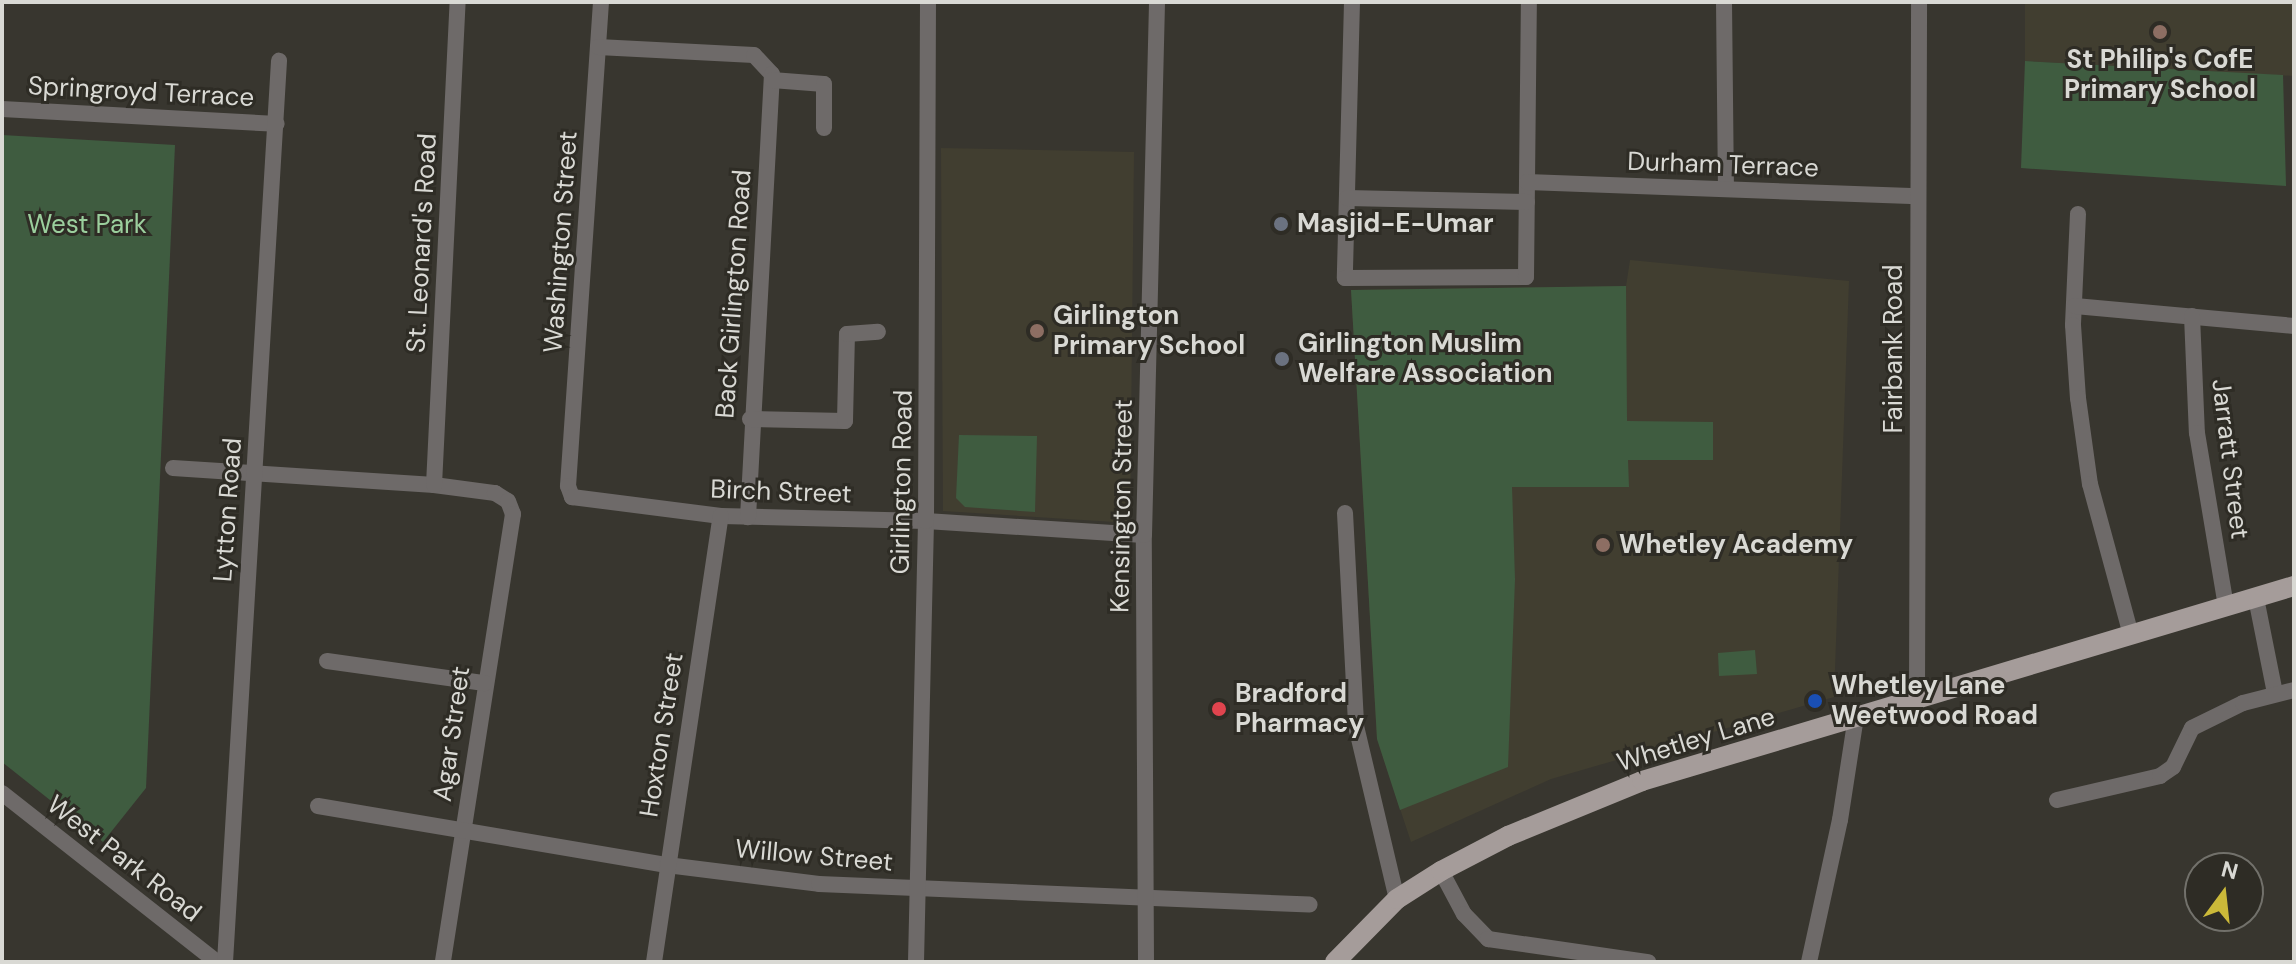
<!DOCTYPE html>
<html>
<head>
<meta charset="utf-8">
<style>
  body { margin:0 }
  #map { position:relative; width:2296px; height:964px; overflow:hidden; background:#38362f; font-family:"DM Sans",sans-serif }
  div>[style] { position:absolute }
  .built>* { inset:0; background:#413e30 }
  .green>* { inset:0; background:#3f5c40 }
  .street>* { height:16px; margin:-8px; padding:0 8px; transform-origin:8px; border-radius:8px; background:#6e6a69 }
  .primary>* { height:20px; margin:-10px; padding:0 10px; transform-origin:10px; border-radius:10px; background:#a59c9a }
  .dots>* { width:22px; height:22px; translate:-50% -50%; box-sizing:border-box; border:4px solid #2e2c25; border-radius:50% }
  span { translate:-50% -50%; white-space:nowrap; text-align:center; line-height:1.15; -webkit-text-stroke:6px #2e2c25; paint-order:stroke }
  .poi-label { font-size:26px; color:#d9d9d4; font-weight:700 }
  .left { translate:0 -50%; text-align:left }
  .street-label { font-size:26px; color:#d9d9d4 }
  .park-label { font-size:26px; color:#9bcf9d }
  .frame { position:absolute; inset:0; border:4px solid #d9d9d4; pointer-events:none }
  .north { position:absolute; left:2184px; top:852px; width:80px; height:80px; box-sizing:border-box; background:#2e2c25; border:2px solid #72716b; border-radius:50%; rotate:15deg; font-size:22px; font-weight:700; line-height:32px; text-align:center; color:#d9d9d4 }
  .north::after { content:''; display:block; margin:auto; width:28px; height:36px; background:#cbb939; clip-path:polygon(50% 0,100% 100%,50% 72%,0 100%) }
</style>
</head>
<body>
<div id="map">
  <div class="built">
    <i style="clip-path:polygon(2025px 2px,2294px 2px,2294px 76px,2025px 61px)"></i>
    <i style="clip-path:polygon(941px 148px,1134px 152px,1130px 523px,943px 511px)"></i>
    <i style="clip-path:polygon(1630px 260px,1849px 281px,1834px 697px,1551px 779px,1411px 842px,1377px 739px,1351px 290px,1626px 286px)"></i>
  </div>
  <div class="green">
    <i style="clip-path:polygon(2025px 61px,2283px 75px,2286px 186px,2021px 168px)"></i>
    <i style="clip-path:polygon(2px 135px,175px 145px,146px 788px,103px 842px,2px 762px)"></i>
    <i style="clip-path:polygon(1626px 286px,1627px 421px,1713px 422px,1713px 460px,1628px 460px,1629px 487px,1512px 487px,1515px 579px,1508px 767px,1400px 810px,1377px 739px,1351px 290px)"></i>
    <i style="clip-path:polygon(959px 435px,1037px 436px,1035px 512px,965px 507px,956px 498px)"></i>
    <i style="clip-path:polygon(1755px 650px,1757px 674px,1719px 676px,1718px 653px)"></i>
  </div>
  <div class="street">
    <i style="left:601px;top:2px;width:485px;rotate:93.9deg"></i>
    <i style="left:568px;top:486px;width:12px;rotate:70deg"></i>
    <i style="left:572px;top:497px;width:150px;rotate:7.3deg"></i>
    <i style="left:721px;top:516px;width:205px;rotate:1.4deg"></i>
    <i style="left:926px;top:521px;width:218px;rotate:3.7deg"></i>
    <i style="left:1352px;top:2px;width:276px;rotate:91.5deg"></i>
    <i style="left:1345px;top:278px;width:181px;rotate:-0.3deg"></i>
    <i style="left:1526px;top:277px;width:275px;rotate:-89.4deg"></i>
    <i style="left:1724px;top:2px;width:187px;rotate:89.4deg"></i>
    <i style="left:598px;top:47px;width:156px;rotate:2.9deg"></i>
    <i style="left:754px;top:55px;width:26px;rotate:47deg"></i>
    <i style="left:772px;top:74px;width:444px;rotate:93.1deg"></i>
    <i style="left:772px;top:80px;width:52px;rotate:4.4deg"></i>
    <i style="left:824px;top:84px;width:44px;rotate:90deg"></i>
    <i style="left:2px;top:109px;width:275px;rotate:3.1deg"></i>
    <i style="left:1527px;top:182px;width:391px;rotate:2.1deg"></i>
    <i style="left:1347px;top:198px;width:180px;rotate:1.3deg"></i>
    <i style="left:2078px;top:214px;width:111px;rotate:92.6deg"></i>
    <i style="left:2073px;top:325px;width:73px;rotate:86.1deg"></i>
    <i style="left:2078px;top:398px;width:87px;rotate:82.1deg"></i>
    <i style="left:2090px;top:484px;width:156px;rotate:74.8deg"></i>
    <i style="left:2075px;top:306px;width:220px;rotate:5.2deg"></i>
    <i style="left:2192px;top:316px;width:117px;rotate:87.6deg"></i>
    <i style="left:2197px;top:433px;width:176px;rotate:80.5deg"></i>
    <i style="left:750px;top:419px;width:95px;rotate:1.2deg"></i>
    <i style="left:845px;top:421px;width:87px;rotate:-88.7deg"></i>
    <i style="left:847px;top:334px;width:31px;rotate:-4deg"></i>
    <i style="left:173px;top:468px;width:262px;rotate:3.7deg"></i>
    <i style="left:434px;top:485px;width:62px;rotate:7.5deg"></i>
    <i style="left:495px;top:493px;width:15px;rotate:32deg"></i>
    <i style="left:508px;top:501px;width:14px;rotate:69deg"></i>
    <i style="left:513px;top:514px;width:453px;rotate:98.9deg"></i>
    <i style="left:434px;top:485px;width:484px;rotate:-87.2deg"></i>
    <i style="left:1345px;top:513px;width:213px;rotate:87deg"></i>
    <i style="left:1356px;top:726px;width:178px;rotate:76.7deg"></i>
    <i style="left:2256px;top:598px;width:97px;rotate:78.7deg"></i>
    <i style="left:327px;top:661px;width:159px;rotate:8deg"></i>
    <i style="left:1917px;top:696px;width:694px;rotate:-89.83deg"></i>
    <i style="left:2px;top:793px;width:273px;rotate:38.2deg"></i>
    <i style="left:2057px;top:800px;width:106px;rotate:-13.1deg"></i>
    <i style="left:2160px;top:776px;width:16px;rotate:-35deg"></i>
    <i style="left:2173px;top:767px;width:43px;rotate:-64deg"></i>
    <i style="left:2192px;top:728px;width:57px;rotate:-26.1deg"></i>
    <i style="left:2243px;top:703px;width:53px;rotate:-14.3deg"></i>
    <i style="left:318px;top:806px;width:354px;rotate:9.6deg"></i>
    <i style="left:667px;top:865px;width:153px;rotate:7.1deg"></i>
    <i style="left:819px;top:884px;width:491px;rotate:2.4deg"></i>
    <i style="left:1441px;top:871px;width:49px;rotate:61.9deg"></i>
    <i style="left:1464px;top:914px;width:35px;rotate:46deg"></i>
    <i style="left:1488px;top:939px;width:162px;rotate:8.2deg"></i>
    <i style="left:225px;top:962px;width:903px;rotate:-86.57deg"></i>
    <i style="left:654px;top:962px;width:451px;rotate:-81.5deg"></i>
    <i style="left:916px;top:962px;width:441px;rotate:-88.7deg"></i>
    <i style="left:926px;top:521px;width:519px;rotate:-89.78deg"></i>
    <i style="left:1146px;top:962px;width:427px;rotate:-90.3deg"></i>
    <i style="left:1144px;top:535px;width:533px;rotate:-88.6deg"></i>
    <i style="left:1809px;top:962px;width:145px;rotate:-77.7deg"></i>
    <i style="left:1840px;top:820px;width:104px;rotate:-81.2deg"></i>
  </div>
  <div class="primary">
    <i style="left:1335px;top:962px;width:88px;rotate:-45.5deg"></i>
    <i style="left:1397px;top:899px;width:52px;rotate:-32.5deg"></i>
    <i style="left:1441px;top:871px;width:76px;rotate:-27.6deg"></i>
    <i style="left:1508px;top:836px;width:145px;rotate:-22.3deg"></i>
    <i style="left:1642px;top:781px;width:681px;rotate:-16.65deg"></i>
  </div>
  <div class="dots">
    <i style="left:2160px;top:32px;background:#8d6e63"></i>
    <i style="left:1281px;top:224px;background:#6b7280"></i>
    <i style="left:1037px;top:331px;background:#8d6e63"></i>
    <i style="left:1282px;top:359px;background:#6b7280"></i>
    <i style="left:1603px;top:545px;background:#8d6e63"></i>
    <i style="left:1815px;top:701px;background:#1a4fb4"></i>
    <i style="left:1219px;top:709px;background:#e0444e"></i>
  </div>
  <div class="poi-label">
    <span style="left:2160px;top:75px">St Philip's CofE<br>Primary School</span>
    <span class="left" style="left:1297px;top:224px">Masjid-E-Umar</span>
    <span class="left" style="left:1053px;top:331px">Girlington<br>Primary School</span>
    <span class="left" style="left:1298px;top:359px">Girlington Muslim<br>Welfare Association</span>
    <span class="left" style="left:1619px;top:545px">Whetley Academy</span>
    <span class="left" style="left:1831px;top:701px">Whetley Lane<br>Weetwood Road</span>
    <span class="left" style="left:1235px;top:709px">Bradford<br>Pharmacy</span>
  </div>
  <div class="street-label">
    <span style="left:141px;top:92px;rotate:3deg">Springroyd Terrace</span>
    <span style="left:1723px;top:165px;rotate:2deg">Durham Terrace</span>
    <span style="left:561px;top:242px;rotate:-86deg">Washington Street</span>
    <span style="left:422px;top:243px;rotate:-87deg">St. Leonard's Road</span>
    <span style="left:734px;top:294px;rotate:-86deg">Back Girlington Road</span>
    <span style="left:1894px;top:349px;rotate:-90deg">Fairbank Road</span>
    <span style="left:2230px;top:459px;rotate:83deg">Jarratt Street</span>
    <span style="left:902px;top:482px;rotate:-89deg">Girlington Road</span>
    <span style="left:781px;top:492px;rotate:2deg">Birch Street</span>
    <span style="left:1122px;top:506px;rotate:-89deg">Kensington Street</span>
    <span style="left:228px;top:510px;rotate:-86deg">Lytton Road</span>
    <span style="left:452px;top:734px;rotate:-82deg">Agar Street</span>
    <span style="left:662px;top:735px;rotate:-81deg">Hoxton Street</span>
    <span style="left:1696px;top:740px;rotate:-17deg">Whetley Lane</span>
    <span style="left:814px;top:856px;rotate:5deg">Willow Street</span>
    <span style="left:124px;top:859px;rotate:38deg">West Park Road</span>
  </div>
  <div class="park-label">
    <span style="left:87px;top:225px">West Park</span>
  </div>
  <div class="frame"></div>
  <div class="north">N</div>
</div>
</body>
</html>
